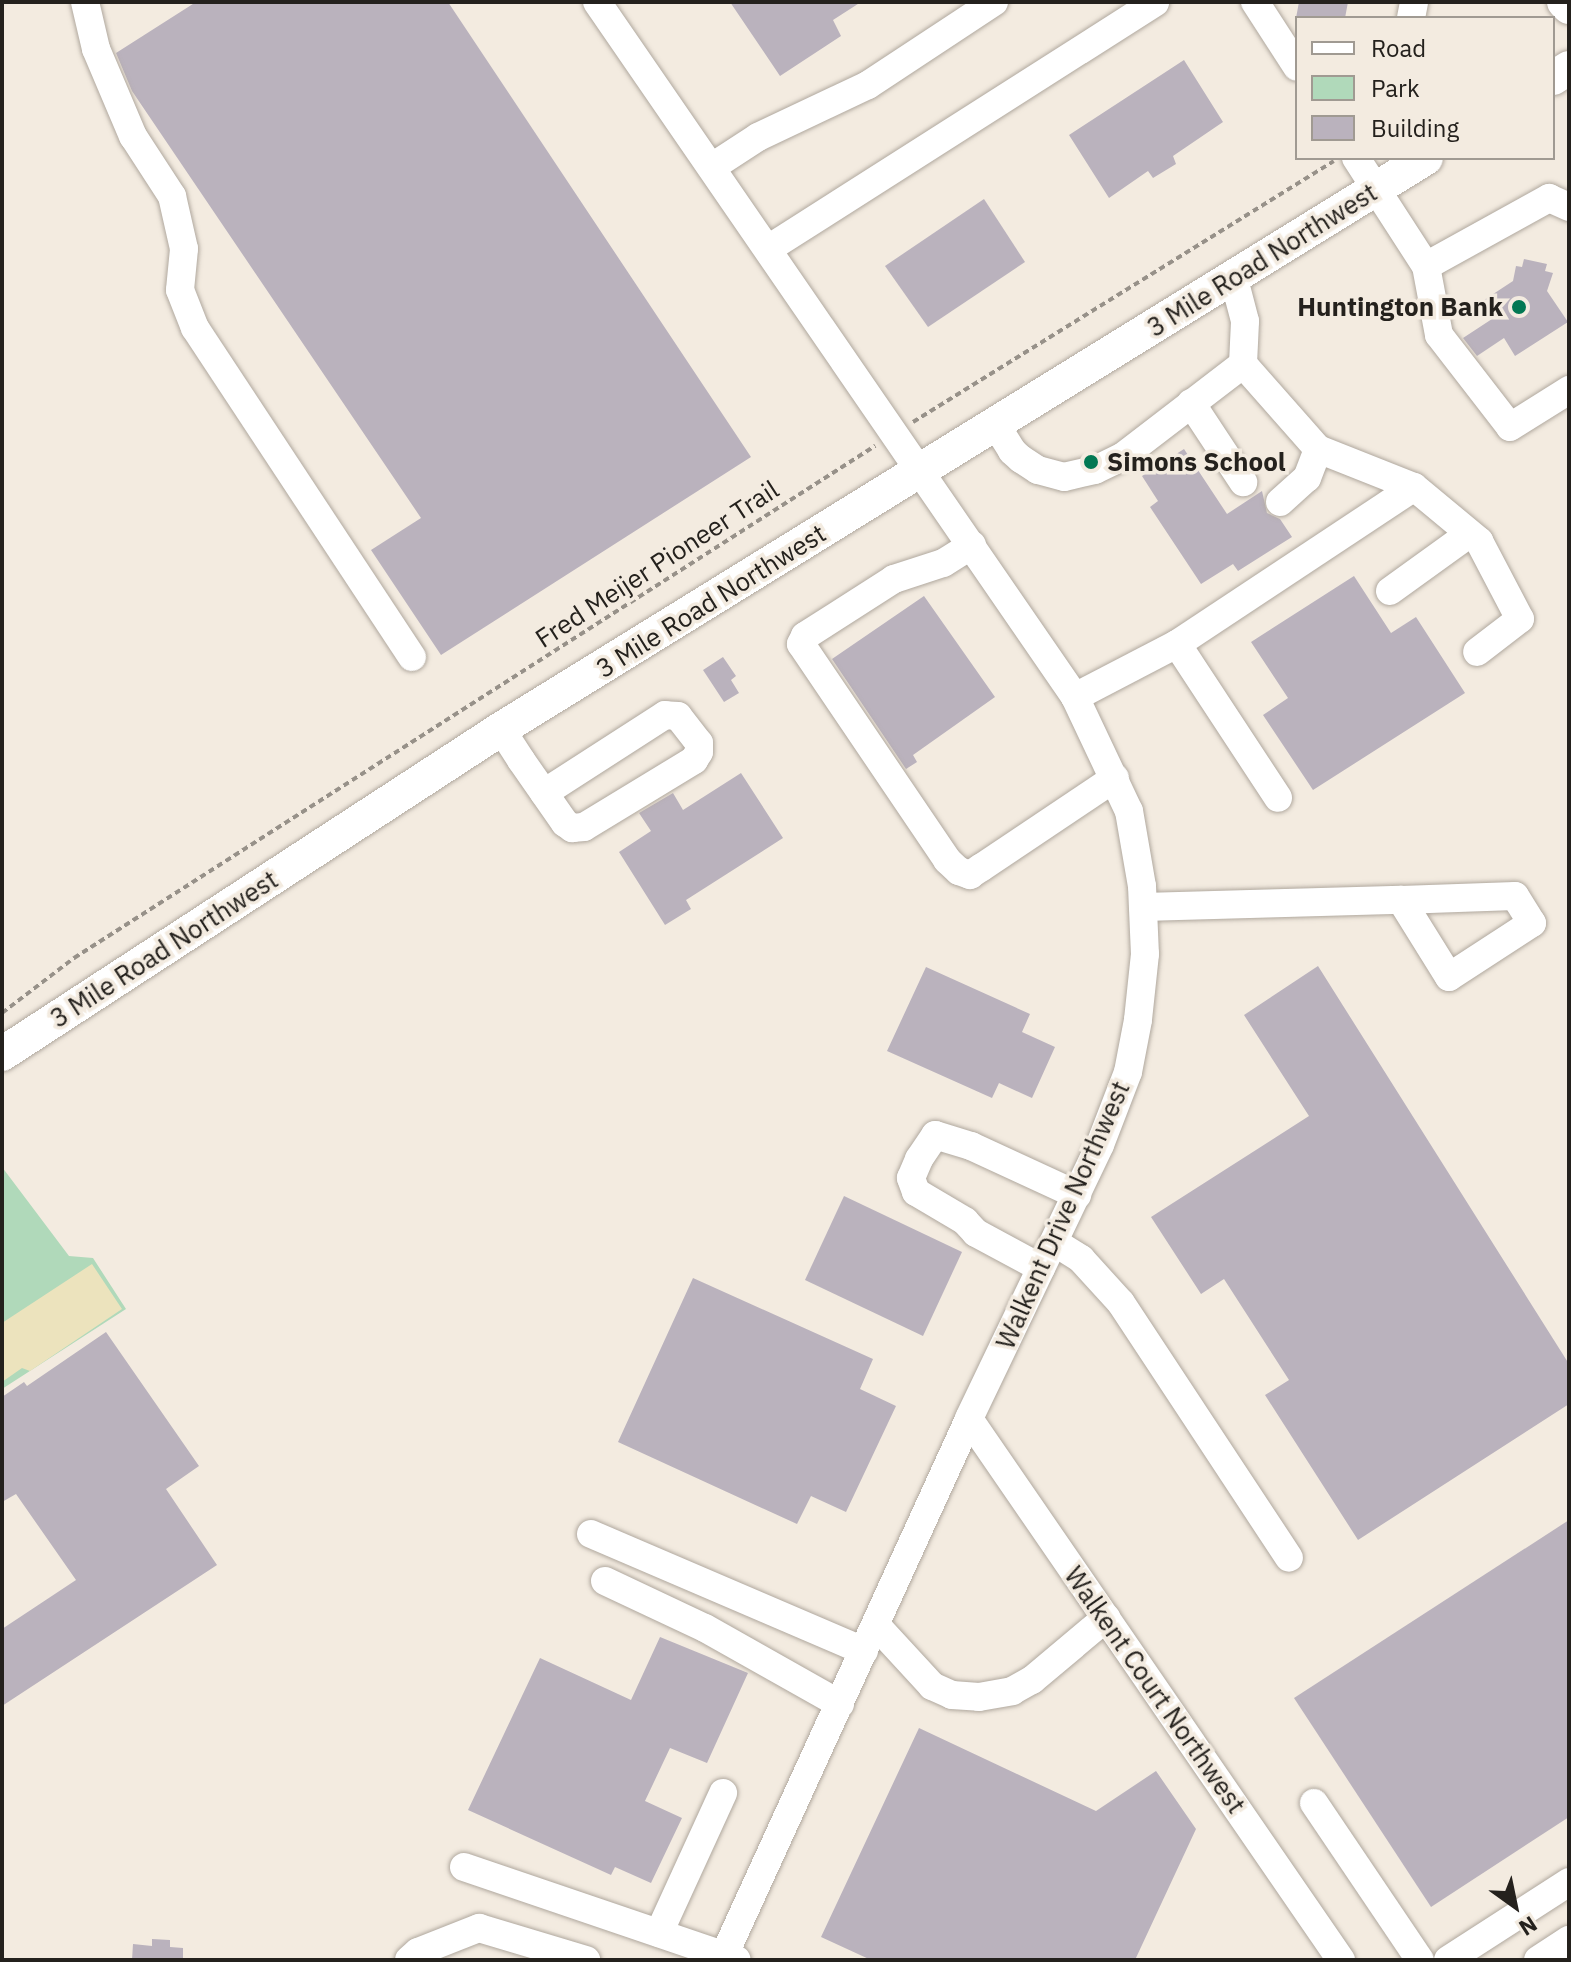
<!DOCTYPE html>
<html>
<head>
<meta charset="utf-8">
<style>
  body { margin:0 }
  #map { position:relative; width:1571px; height:1962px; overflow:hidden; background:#f3ebe0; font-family:"IBM Plex Sans",sans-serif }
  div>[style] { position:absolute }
  .green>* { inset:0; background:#b0d9ba }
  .sand>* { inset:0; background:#ece3bd }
  .building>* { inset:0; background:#bab2bd }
  .path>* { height:4px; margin-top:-2px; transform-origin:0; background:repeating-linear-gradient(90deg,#979189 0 6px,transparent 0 10px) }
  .roads { filter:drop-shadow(0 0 2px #b0a89e) drop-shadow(0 0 2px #b0a89e) }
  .minor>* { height:28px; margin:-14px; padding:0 14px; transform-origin:14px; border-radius:14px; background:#fff }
  .major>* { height:34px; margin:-17px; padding:0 17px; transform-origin:17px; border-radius:17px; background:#fff }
  .dots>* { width:22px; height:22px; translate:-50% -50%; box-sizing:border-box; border:4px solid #f3ebe0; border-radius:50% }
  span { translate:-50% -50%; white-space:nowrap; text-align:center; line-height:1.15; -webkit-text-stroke:7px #f3ebe0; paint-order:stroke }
  .street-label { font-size:26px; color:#24211d }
  .poi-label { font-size:26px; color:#24211d; font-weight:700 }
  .right { translate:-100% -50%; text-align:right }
  .left { translate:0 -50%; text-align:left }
  .frame { position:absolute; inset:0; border:4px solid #24211d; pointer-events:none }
  .legend { position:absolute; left:1295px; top:16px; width:260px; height:144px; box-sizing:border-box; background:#f3ebe0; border:2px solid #a09a92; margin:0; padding:10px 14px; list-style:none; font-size:24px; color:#24211d }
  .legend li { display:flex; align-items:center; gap:16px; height:40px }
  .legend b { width:40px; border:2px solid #a09a92 }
  .north { position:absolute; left:1475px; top:1866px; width:80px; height:80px; -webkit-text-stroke:6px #f3ebe0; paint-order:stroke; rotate:147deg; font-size:22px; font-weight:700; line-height:32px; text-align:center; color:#24211d }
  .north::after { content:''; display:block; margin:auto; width:28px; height:36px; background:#24211d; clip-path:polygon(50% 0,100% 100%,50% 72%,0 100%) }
</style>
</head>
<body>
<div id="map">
  <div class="green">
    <i style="clip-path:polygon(2px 1167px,69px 1256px,93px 1258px,126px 1309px,2px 1389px)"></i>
  </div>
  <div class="sand">
    <i style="clip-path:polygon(92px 1264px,122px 1309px,30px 1371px,22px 1368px,2px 1382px,2px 1323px)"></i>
  </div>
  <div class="building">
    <i style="clip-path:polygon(196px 2px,448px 2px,751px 457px,441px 655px,371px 550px,421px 518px,132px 91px,116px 53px)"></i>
    <i style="clip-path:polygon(730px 2px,861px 2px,833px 20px,841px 36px,780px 76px)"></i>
    <i style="clip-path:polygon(1299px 2px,1348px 2px,1345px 18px,1296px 18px)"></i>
    <i style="clip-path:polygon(1184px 60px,1223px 122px,1173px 156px,1176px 164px,1153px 178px,1148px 171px,1109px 198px,1069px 135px)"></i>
    <i style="clip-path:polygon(984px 199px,1025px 262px,928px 327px,885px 266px)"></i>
    <i style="clip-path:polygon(1524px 259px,1547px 264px,1545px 271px,1553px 273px,1547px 291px,1568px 322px,1515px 356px,1504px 338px,1477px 356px,1463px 338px,1492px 319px,1481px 302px,1513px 281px,1516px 266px,1522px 267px)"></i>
    <i style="clip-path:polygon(1184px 449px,1227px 514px,1262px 491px,1267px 513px,1280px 519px,1292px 537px,1238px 571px,1233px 564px,1201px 584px,1150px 507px,1158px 501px,1142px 476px)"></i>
    <i style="clip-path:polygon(1354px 576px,1391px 633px,1416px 617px,1465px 693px,1313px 790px,1263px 715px,1288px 698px,1251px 642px)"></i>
    <i style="clip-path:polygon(924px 596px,995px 697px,913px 755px,917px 762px,906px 769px,832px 659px)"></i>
    <i style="clip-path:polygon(723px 657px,736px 676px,731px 680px,739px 693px,724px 702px,703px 670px)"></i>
    <i style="clip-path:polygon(741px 773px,783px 838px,686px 900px,691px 909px,665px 925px,619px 852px,651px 831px,639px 813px,673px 793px,683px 810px)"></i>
    <i style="clip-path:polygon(1318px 966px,1569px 1364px,1569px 1404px,1358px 1540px,1265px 1395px,1289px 1380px,1224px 1279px,1201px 1294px,1151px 1217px,1309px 1116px,1244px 1015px)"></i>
    <i style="clip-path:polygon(926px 967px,1030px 1014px,1022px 1032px,1055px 1047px,1032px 1098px,999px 1083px,992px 1098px,887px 1051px)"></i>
    <i style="clip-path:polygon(844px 1196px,962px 1252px,923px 1336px,805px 1280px)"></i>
    <i style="clip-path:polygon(693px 1278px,873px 1359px,860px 1389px,896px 1406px,846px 1512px,811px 1496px,797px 1524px,618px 1442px)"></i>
    <i style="clip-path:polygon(106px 1332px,199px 1466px,166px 1489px,217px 1565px,2px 1706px,2px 1629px,76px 1580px,16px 1494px,2px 1502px,2px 1397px,24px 1382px,27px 1386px)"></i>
    <i style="clip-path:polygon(1569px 1520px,1569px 1817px,1431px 1907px,1294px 1698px)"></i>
    <i style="clip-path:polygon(660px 1637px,748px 1673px,707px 1763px,670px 1748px,645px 1801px,682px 1818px,651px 1883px,615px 1867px,611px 1875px,468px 1810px,540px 1658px,631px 1700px)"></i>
    <i style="clip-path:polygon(919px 1728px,1096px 1811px,1156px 1771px,1196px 1829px,1135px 1960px,871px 1960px,821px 1937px)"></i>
    <i style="clip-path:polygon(152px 1939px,170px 1940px,170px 1947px,183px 1948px,183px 1960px,132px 1960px,133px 1944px,152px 1946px)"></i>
  </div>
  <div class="path">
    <i style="left:913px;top:422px;width:495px;rotate:-31.8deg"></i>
    <i style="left:2px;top:1013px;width:91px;rotate:-37.4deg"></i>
    <i style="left:74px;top:958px;width:951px;rotate:-32.59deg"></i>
  </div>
  <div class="roads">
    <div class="minor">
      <i style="left:85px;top:2px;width:48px;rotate:76.8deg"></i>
      <i style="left:96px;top:49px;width:95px;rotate:67deg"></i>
      <i style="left:133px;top:136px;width:72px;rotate:57deg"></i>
      <i style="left:172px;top:196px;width:54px;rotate:77.2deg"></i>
      <i style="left:184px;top:249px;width:41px;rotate:95.6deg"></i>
      <i style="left:180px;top:290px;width:41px;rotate:68.5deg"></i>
      <i style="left:195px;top:328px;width:394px;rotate:56.6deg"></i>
      <i style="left:597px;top:2px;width:844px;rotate:55.48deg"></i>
      <i style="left:1075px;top:697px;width:126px;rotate:64.7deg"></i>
      <i style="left:1129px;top:811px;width:76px;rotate:80.2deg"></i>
      <i style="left:1142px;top:886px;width:68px;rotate:87.5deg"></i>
      <i style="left:1145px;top:954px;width:66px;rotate:96.1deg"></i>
      <i style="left:1138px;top:1020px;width:53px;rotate:100.9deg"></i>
      <i style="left:1128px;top:1072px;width:78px;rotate:111deg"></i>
      <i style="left:1100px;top:1145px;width:304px;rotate:115.6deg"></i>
      <i style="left:969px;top:1419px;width:595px;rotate:114.54deg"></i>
      <i style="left:1255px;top:2px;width:77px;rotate:57.1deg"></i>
      <i style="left:1411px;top:18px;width:16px;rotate:-79deg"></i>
      <i style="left:1356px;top:158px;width:129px;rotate:57.1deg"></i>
      <i style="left:1426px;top:266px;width:141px;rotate:-28.9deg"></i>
      <i style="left:1549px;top:198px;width:22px;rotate:24deg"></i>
      <i style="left:712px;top:167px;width:55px;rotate:-33.1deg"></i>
      <i style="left:758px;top:137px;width:122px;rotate:-25.3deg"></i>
      <i style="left:868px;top:85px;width:151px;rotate:-33.4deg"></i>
      <i style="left:768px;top:249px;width:459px;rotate:-32.5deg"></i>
      <i style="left:1426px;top:266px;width:70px;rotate:79.3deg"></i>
      <i style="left:1439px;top:335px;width:116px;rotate:52.3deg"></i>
      <i style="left:1510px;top:427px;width:70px;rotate:-32.1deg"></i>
      <i style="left:1243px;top:364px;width:113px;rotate:48.6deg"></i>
      <i style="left:1318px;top:449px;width:103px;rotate:21.6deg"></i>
      <i style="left:1414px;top:487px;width:85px;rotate:39.7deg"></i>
      <i style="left:1479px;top:541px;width:88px;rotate:62.3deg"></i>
      <i style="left:1520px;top:619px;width:54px;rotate:142.5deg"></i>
      <i style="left:1191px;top:403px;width:95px;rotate:56.6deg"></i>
      <i style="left:996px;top:425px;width:31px;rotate:58deg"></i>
      <i style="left:1012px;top:451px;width:12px;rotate:42deg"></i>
      <i style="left:1021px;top:459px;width:20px;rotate:33deg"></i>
      <i style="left:1038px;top:470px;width:27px;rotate:15deg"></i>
      <i style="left:1064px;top:477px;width:32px;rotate:-13deg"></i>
      <i style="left:1095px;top:470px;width:30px;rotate:-26deg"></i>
      <i style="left:1122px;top:457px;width:153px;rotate:-37.5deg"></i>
      <i style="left:1243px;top:364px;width:43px;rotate:-87.3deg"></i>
      <i style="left:1245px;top:321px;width:43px;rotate:-104.7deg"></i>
      <i style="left:1280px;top:502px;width:36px;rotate:-42deg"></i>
      <i style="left:1307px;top:478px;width:31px;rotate:-69deg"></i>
      <i style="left:972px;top:545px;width:34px;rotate:148deg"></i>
      <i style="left:943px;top:563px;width:52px;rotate:161.9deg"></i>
      <i style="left:894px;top:579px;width:106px;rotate:147.4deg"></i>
      <i style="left:805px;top:636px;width:9px;rotate:117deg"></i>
      <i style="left:801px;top:644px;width:261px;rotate:55.9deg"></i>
      <i style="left:947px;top:860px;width:16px;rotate:43deg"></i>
      <i style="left:959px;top:871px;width:12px;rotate:20deg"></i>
      <i style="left:970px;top:875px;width:14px;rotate:-34deg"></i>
      <i style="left:982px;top:867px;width:160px;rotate:-33.8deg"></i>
      <i style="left:1390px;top:591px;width:97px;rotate:-35.8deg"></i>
      <i style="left:1177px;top:644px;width:184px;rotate:56.7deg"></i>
      <i style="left:1075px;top:697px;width:115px;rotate:-27.5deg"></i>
      <i style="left:1177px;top:644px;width:284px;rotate:-33.5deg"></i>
      <i style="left:501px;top:729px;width:37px;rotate:57deg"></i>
      <i style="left:521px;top:760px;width:77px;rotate:55.1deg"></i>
      <i style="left:565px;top:823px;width:9px;rotate:36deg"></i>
      <i style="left:572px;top:828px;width:12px;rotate:-5deg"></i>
      <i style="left:584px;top:827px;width:129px;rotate:-31.3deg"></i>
      <i style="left:694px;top:760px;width:9px;rotate:-58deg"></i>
      <i style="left:699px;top:752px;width:9px;rotate:-90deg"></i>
      <i style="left:699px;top:743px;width:34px;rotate:-128deg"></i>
      <i style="left:678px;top:716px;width:13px;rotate:-176deg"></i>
      <i style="left:665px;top:715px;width:144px;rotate:147.2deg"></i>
      <i style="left:1143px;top:907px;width:258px;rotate:-1.6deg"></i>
      <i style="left:1401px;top:900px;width:114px;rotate:-2deg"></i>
      <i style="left:1515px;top:896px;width:32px;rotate:58deg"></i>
      <i style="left:1532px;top:923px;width:99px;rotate:147deg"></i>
      <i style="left:1449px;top:977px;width:91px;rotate:-121.9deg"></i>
      <i style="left:1054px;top:1242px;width:32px;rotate:32deg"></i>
      <i style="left:1081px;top:1259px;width:59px;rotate:47.7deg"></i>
      <i style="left:1121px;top:1303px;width:305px;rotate:56.6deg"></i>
      <i style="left:1041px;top:1268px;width:74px;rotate:-151.7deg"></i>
      <i style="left:976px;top:1233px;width:16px;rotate:-133deg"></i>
      <i style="left:965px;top:1221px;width:57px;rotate:-149.4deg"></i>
      <i style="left:916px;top:1192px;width:15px;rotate:-110deg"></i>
      <i style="left:911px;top:1178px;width:21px;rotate:-67deg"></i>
      <i style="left:919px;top:1159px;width:29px;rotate:-56deg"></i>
      <i style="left:935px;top:1135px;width:38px;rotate:17deg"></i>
      <i style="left:971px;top:1146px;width:117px;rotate:24.8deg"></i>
      <i style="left:969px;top:1419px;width:657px;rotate:55.49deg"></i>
      <i style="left:591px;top:1534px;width:297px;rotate:23.2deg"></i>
      <i style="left:605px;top:1581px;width:110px;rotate:25.2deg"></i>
      <i style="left:705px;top:1628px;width:155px;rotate:29.4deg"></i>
      <i style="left:876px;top:1625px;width:83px;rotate:47.4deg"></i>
      <i style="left:932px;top:1686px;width:22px;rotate:24deg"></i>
      <i style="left:952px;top:1695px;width:27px;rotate:4deg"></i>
      <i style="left:979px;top:1697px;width:34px;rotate:-10deg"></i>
      <i style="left:1012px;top:1691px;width:23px;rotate:-29deg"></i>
      <i style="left:1032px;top:1680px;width:97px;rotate:-40deg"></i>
      <i style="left:1314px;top:1803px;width:189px;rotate:56deg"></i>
      <i style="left:464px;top:1867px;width:288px;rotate:18.8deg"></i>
      <i style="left:659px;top:1933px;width:154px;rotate:-65.4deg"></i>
      <i style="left:409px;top:1960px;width:12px;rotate:-42deg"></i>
      <i style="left:418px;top:1952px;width:66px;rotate:-21.5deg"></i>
      <i style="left:479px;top:1928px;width:112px;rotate:16.7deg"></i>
      <i style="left:1448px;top:1960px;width:144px;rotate:-32.8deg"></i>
      <i style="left:1538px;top:1960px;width:37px;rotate:-33deg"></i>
    </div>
    <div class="major">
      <i style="left:1564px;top:2px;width:7px;rotate:45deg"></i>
      <i style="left:1553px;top:78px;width:19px;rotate:-32deg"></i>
      <i style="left:2px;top:1054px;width:596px;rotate:-33.08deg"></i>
      <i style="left:501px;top:729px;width:1087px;rotate:-31.69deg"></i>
    </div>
  </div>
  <div class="dots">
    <i style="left:1519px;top:307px;background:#027853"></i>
    <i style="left:1091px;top:462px;background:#027853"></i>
  </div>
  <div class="street-label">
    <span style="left:1262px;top:260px;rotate:-32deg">3 Mile Road Northwest</span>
    <span style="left:657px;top:564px;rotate:-33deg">Fred Meijer Pioneer Trail</span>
    <span style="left:711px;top:601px;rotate:-32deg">3 Mile Road Northwest</span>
    <span style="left:164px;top:949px;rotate:-33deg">3 Mile Road Northwest</span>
    <span style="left:1063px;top:1215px;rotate:-66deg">Walkent Drive Northwest</span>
    <span style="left:1155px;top:1690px;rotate:55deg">Walkent Court Northwest</span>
  </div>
  <div class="poi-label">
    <span class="right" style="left:1503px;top:307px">Huntington Bank</span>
    <span class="left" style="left:1107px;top:462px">Simons School</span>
  </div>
  <div class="frame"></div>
  <ul class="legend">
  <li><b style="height:10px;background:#fff"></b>Road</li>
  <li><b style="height:22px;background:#b0d9ba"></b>Park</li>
  <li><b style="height:22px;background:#bab2bd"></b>Building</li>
  </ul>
  <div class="north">N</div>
</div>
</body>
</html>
